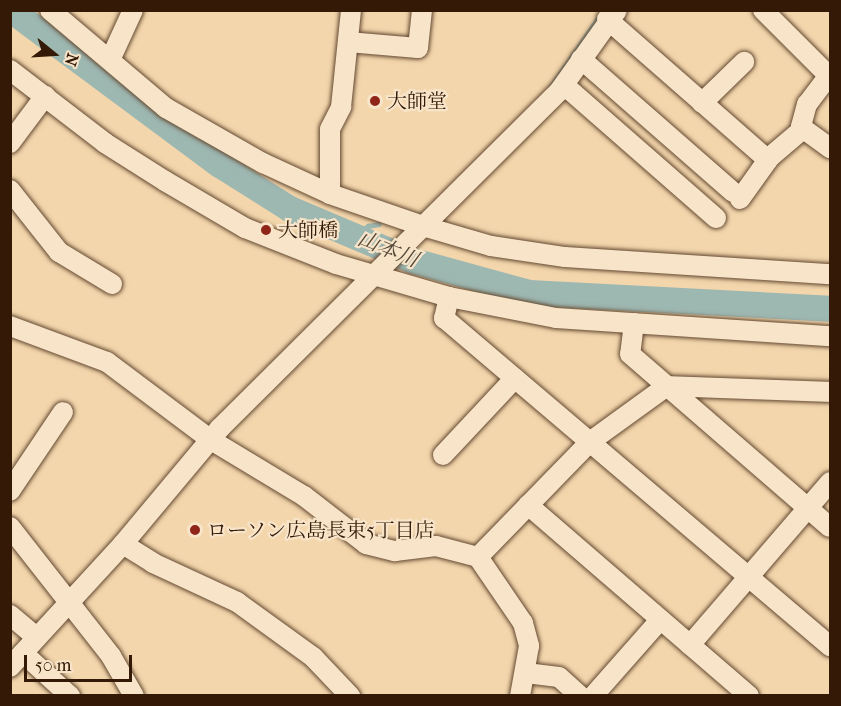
<!DOCTYPE html>
<html>
<head>
<meta charset="utf-8">
<style>
  body { margin:0 }
  #map { position:relative; width:841px; height:706px; overflow:hidden; background:#f3d6ac; font-family:"IM FELL French Canon","Noto Serif JP",serif }
  div>[style] { position:absolute }
  .stream>* { height:4.5px; margin:-2.25px; padding:0 2.25px; transform-origin:2.25px; border-radius:2.25px; background:#9db7b1 }
  .river>* { height:26px; margin:-13px; padding:0 13px; transform-origin:13px; border-radius:13px; background:#9db7b1 }
  .roads { filter:drop-shadow(0 0 2px #634830) drop-shadow(0 0 2px #634830) }
  .minor>* { height:20px; margin:-10px; padding:0 10px; transform-origin:10px; border-radius:10px; background:#f7e4c9 }
  .dots>* { width:16px; height:16px; translate:-50% -50%; box-sizing:border-box; border:3px solid #f7e4c9; border-radius:50% }
  span { translate:-50% -50%; white-space:nowrap; text-align:center; line-height:1.15; -webkit-text-stroke:4.5px #f7e4c9; paint-order:stroke }
  .poi-label { font-size:20px; color:#331906 }
  .left { translate:0 -50%; text-align:left }
  .water-label { font-size:21px; color:#534839; font-style:italic }
  .frame { position:absolute; inset:0; border:12px solid #331906; pointer-events:none }
  .north { position:absolute; left:24px; top:24px; width:60px; height:60px; -webkit-text-stroke:4px #f7e4c9; paint-order:stroke; rotate:108deg; font-size:16px; font-weight:700; line-height:24px; text-align:center; color:#331906 }
  .north::after { content:''; display:block; margin:auto; width:21px; height:27px; background:#331906; clip-path:polygon(50% 0,100% 100%,50% 72%,0 100%) }
  .scale { position:absolute; left:24px; top:655px; width:108px; height:27px; box-sizing:border-box; border:3px solid #331906; border-top:0; padding-left:8px; font-size:18px; line-height:21px; white-space:nowrap; color:#331906; -webkit-text-stroke:4px #f7e4c9; paint-order:stroke }
</style>
</head>
<body>
<div id="map">
  <div class="stream">
    <i style="left:549px;top:89px;width:90px;rotate:-55.4deg"></i>
    <i style="left:356px;top:237px;width:16px;rotate:-43deg"></i>
    <i style="left:368px;top:226px;width:11px;rotate:-10deg"></i>
  </div>
  <div class="river">
    <i style="left:11px;top:10px;width:260px;rotate:36.6deg"></i>
    <i style="left:220px;top:165px;width:83px;rotate:32.2deg"></i>
    <i style="left:290px;top:209px;width:134px;rotate:22.9deg"></i>
    <i style="left:413px;top:261px;width:120px;rotate:15.4deg"></i>
    <i style="left:529px;top:293px;width:301px;rotate:3deg"></i>
  </div>
  <div class="roads">
    <div class="minor">
      <i style="left:50px;top:10px;width:152px;rotate:40.2deg"></i>
      <i style="left:166px;top:108px;width:112px;rotate:29.6deg"></i>
      <i style="left:263px;top:163px;width:74px;rotate:24.8deg"></i>
      <i style="left:330px;top:194px;width:102px;rotate:19deg"></i>
      <i style="left:426px;top:227px;width:68px;rotate:16.3deg"></i>
      <i style="left:491px;top:246px;width:75px;rotate:8.5deg"></i>
      <i style="left:565px;top:257px;width:266px;rotate:3.7deg"></i>
      <i style="left:763px;top:10px;width:93px;rotate:45deg"></i>
      <i style="left:607px;top:19px;width:214px;rotate:41.2deg"></i>
      <i style="left:348px;top:42px;width:70px;rotate:4.9deg"></i>
      <i style="left:418px;top:48px;width:38px;rotate:-84deg"></i>
      <i style="left:581px;top:59px;width:202px;rotate:41.2deg"></i>
      <i style="left:110px;top:60px;width:55px;rotate:-65.3deg"></i>
      <i style="left:10px;top:70px;width:120px;rotate:37.5deg"></i>
      <i style="left:105px;top:143px;width:71px;rotate:32.3deg"></i>
      <i style="left:165px;top:181px;width:93px;rotate:30.4deg"></i>
      <i style="left:245px;top:228px;width:98px;rotate:21.6deg"></i>
      <i style="left:336px;top:264px;width:118px;rotate:16.3deg"></i>
      <i style="left:449px;top:297px;width:109px;rotate:11.1deg"></i>
      <i style="left:556px;top:318px;width:275px;rotate:3.8deg"></i>
      <i style="left:830px;top:74px;width:38px;rotate:127deg"></i>
      <i style="left:807px;top:104px;width:24px;rotate:105deg"></i>
      <i style="left:801px;top:127px;width:36px;rotate:36deg"></i>
      <i style="left:564px;top:85px;width:202px;rotate:41.2deg"></i>
      <i style="left:702px;top:103px;width:59px;rotate:-44.3deg"></i>
      <i style="left:10px;top:143px;width:59px;rotate:-53.3deg"></i>
      <i style="left:10px;top:190px;width:79px;rotate:51.7deg"></i>
      <i style="left:59px;top:252px;width:62px;rotate:31.1deg"></i>
      <i style="left:330px;top:194px;width:65px;rotate:-90deg"></i>
      <i style="left:330px;top:129px;width:25px;rotate:-63deg"></i>
      <i style="left:341px;top:107px;width:98px;rotate:-84.1deg"></i>
      <i style="left:740px;top:199px;width:52px;rotate:-54.5deg"></i>
      <i style="left:770px;top:157px;width:43px;rotate:-40.3deg"></i>
      <i style="left:449px;top:297px;width:22px;rotate:103deg"></i>
      <i style="left:444px;top:318px;width:507px;rotate:40.36deg"></i>
      <i style="left:634px;top:323px;width:31px;rotate:97deg"></i>
      <i style="left:630px;top:354px;width:264px;rotate:40.9deg"></i>
      <i style="left:10px;top:326px;width:103px;rotate:20.4deg"></i>
      <i style="left:107px;top:362px;width:130px;rotate:36.9deg"></i>
      <i style="left:211px;top:440px;width:109px;rotate:31.1deg"></i>
      <i style="left:304px;top:496px;width:78px;rotate:37.7deg"></i>
      <i style="left:366px;top:544px;width:30px;rotate:14deg"></i>
      <i style="left:395px;top:551px;width:41px;rotate:-7deg"></i>
      <i style="left:436px;top:546px;width:43px;rotate:14.7deg"></i>
      <i style="left:478px;top:557px;width:80px;rotate:55.7deg"></i>
      <i style="left:523px;top:623px;width:24px;rotate:75deg"></i>
      <i style="left:529px;top:646px;width:51px;rotate:100.2deg"></i>
      <i style="left:443px;top:455px;width:105px;rotate:-46.9deg"></i>
      <i style="left:10px;top:491px;width:95px;rotate:-56.1deg"></i>
      <i style="left:528px;top:505px;width:292px;rotate:40.8deg"></i>
      <i style="left:10px;top:527px;width:164px;rotate:51.9deg"></i>
      <i style="left:111px;top:656px;width:46px;rotate:60.1deg"></i>
      <i style="left:123px;top:544px;width:36px;rotate:32deg"></i>
      <i style="left:153px;top:563px;width:93px;rotate:24.9deg"></i>
      <i style="left:237px;top:602px;width:94px;rotate:35.9deg"></i>
      <i style="left:313px;top:657px;width:54px;rotate:46.5deg"></i>
      <i style="left:478px;top:557px;width:162px;rotate:-45.8deg"></i>
      <i style="left:591px;top:441px;width:94px;rotate:-35.9deg"></i>
      <i style="left:667px;top:386px;width:163px;rotate:2.1deg"></i>
      <i style="left:10px;top:615px;width:35px;rotate:40deg"></i>
      <i style="left:690px;top:645px;width:215px;rotate:-49.3deg"></i>
      <i style="left:23px;top:653px;width:64px;rotate:42.5deg"></i>
      <i style="left:10px;top:667px;width:167px;rotate:-47.4deg"></i>
      <i style="left:123px;top:544px;width:151px;rotate:-50.1deg"></i>
      <i style="left:220px;top:428px;width:479px;rotate:-44.8deg"></i>
      <i style="left:560px;top:90px;width:98px;rotate:-54.5deg"></i>
      <i style="left:526px;top:673px;width:33px;rotate:7deg"></i>
      <i style="left:559px;top:677px;width:28px;rotate:42deg"></i>
      <i style="left:593px;top:696px;width:101px;rotate:-48.6deg"></i>
    </div>
  </div>
  <div class="dots">
    <i style="left:375px;top:101px;background:#8f2418"></i>
    <i style="left:266px;top:230px;background:#8f2418"></i>
    <i style="left:195px;top:530px;background:#8f2418"></i>
  </div>
  <div class="poi-label">
    <span class="left" style="left:387px;top:101px">大師堂</span>
    <span class="left" style="left:278px;top:230px">大師橋</span>
    <span class="left" style="left:207px;top:530px">ローソン広島長束5丁目店</span>
  </div>
  <div class="water-label">
    <span style="left:388px;top:249px;rotate:22deg">山本川</span>
  </div>
  <div class="frame"></div>
  <div class="north">N</div>
  <div class="scale">50 m</div>
</div>
</body>
</html>
